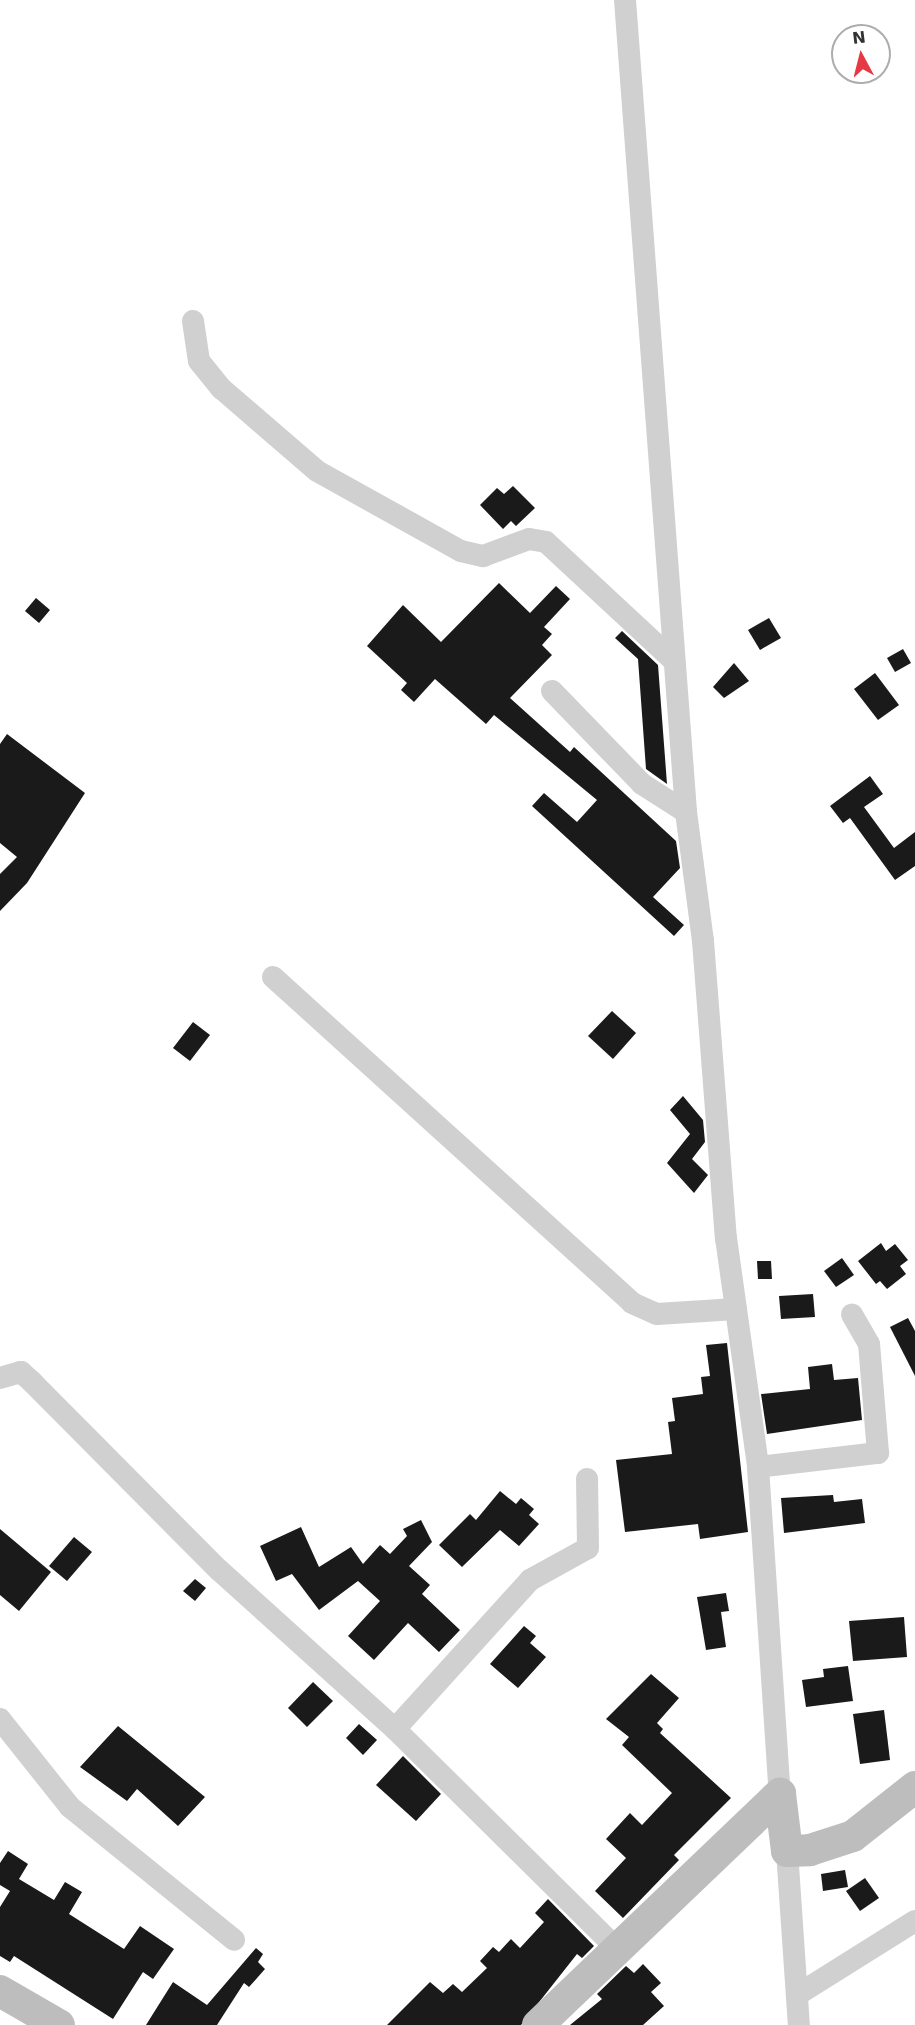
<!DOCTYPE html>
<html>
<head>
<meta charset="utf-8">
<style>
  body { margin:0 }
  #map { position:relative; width:915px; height:2025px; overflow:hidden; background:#fff; font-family:"DejaVu Sans",sans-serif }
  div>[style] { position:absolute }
  .building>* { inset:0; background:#1a1a1a }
  .street>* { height:22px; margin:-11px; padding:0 11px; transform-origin:11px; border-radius:11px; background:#d0d0d0 }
  .secondary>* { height:32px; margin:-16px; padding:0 16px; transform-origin:16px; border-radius:16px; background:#bdbdbd }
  span { translate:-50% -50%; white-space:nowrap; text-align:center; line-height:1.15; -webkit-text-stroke:6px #fff; paint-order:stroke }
  .north { position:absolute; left:831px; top:24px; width:60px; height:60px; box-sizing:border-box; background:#fff; border:2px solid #adadad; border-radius:50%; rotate:353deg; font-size:16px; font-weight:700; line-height:24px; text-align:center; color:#333 }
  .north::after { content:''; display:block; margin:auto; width:21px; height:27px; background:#e63946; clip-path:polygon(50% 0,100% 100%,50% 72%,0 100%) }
</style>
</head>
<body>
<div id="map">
  <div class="building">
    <i style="clip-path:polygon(513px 486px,535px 508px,516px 526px,511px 521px,503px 529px,480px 505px,497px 488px,504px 494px)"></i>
    <i style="clip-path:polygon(499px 583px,530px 613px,556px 586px,570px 599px,544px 627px,552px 634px,542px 645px,552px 655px,510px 698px,570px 752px,574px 747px,676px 841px,680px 868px,653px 897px,684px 925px,674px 936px,532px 806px,544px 793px,577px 822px,597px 800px,494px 715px,486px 724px,435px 679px,414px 702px,401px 690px,407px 683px,367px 646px,403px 605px,441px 642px)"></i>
    <i style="clip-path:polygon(36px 598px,50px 610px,39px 623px,25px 611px)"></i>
    <i style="clip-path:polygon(769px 618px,781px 638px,760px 650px,748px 630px)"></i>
    <i style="clip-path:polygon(622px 631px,658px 665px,667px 784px,646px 769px,638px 659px,615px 638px)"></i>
    <i style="clip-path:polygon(903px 649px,911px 663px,895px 672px,887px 658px)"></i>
    <i style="clip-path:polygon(734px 663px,749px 681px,724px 698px,713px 687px)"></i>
    <i style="clip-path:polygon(875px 673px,899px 705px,878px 720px,854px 689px)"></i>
    <i style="clip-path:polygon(7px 734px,85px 793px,27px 883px,0 911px,0 874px,17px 857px,0 843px,0 744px)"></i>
    <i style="clip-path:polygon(870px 776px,883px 794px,864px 807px,894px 848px,915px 832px,915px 866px,895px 880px,850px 818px,843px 823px,830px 806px)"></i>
    <i style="clip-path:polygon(612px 1011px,636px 1033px,613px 1059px,588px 1036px)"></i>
    <i style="clip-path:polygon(193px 1022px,210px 1035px,190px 1061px,173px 1048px)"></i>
    <i style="clip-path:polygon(683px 1096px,703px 1120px,705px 1142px,692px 1159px,708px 1175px,694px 1193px,667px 1163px,690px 1134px,670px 1110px)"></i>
    <i style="clip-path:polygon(881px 1243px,886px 1251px,895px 1244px,908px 1260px,900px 1266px,906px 1274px,887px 1289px,880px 1281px,876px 1284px,858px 1261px)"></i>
    <i style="clip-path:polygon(842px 1258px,854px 1275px,836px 1287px,824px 1271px)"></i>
    <i style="clip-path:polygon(757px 1261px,771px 1261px,772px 1279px,758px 1279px)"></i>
    <i style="clip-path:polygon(813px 1294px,815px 1317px,781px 1319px,779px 1296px)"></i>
    <i style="clip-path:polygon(908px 1318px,915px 1331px,915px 1376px,890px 1327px)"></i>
    <i style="clip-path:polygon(727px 1343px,748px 1532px,700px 1539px,698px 1524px,625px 1532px,616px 1460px,672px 1454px,668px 1422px,675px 1421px,672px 1398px,703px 1394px,701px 1377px,710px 1376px,706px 1345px)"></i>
    <i style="clip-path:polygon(832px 1364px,834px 1380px,858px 1378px,862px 1420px,767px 1434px,761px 1394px,810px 1389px,808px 1367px)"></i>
    <i style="clip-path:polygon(500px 1491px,516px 1504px,521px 1498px,534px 1509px,529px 1515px,539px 1524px,519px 1546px,500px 1530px,462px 1567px,439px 1545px,470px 1514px,476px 1520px)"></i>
    <i style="clip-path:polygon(833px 1495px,834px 1502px,862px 1499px,865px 1523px,784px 1533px,781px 1498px)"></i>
    <i style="clip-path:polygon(421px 1520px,432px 1542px,409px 1566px,430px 1585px,422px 1594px,460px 1630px,439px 1652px,408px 1623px,374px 1660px,348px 1636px,380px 1601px,358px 1581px,319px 1610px,292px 1574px,276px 1581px,260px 1546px,301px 1527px,319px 1567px,351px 1547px,363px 1564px,380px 1545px,390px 1554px,407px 1536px,403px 1529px)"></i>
    <i style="clip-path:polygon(0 1529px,51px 1572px,19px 1611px,0 1595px)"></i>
    <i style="clip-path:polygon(74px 1537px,92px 1552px,67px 1581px,49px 1566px)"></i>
    <i style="clip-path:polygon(195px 1579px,206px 1588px,195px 1601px,183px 1591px)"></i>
    <i style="clip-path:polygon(726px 1593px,729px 1611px,721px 1612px,726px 1647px,706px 1650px,697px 1597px)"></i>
    <i style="clip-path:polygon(904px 1617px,907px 1657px,853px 1661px,849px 1621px)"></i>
    <i style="clip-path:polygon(524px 1626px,536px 1636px,530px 1643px,546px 1657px,518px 1688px,490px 1664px)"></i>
    <i style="clip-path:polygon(848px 1666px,853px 1701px,806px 1707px,802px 1680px,824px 1677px,823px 1669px)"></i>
    <i style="clip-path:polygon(651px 1674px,679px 1698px,657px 1723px,663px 1729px,660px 1733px,731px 1798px,674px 1855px,679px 1860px,623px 1918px,595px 1891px,626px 1858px,606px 1839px,630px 1813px,642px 1825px,672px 1793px,622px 1745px,629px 1737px,606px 1719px)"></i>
    <i style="clip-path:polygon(313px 1682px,333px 1701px,307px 1727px,288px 1708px)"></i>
    <i style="clip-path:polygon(884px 1710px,890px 1760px,860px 1764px,853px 1714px)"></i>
    <i style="clip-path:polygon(359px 1724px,377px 1740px,363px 1755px,346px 1738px)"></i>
    <i style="clip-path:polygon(118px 1726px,205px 1797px,178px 1826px,137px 1789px,127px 1801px,80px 1767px)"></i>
    <i style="clip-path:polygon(403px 1756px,441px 1794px,416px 1821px,376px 1785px)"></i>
    <i style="clip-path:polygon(8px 1851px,28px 1864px,19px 1879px,54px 1900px,65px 1882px,82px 1892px,69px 1914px,124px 1949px,140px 1926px,174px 1949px,153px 1979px,143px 1972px,113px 2019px,14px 1956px,10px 1962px,0 1956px,0 1907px,10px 1891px,0 1885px,0 1863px)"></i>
    <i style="clip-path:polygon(845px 1870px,848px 1887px,823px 1891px,821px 1874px)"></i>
    <i style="clip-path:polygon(865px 1878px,879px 1898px,860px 1911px,846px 1891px)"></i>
    <i style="clip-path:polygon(548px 1899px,594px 1946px,582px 1958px,577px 1954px,521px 2025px,387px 2025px,430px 1982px,443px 1993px,453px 1984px,462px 1992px,487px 1968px,480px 1961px,493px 1947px,499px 1952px,511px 1939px,520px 1948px,544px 1922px,535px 1913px)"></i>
    <i style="clip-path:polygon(256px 1948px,263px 1954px,258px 1962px,265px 1969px,249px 1987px,244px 1983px,217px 2025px,146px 2025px,173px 1982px,207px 2005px)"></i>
    <i style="clip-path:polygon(643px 1964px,661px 1983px,651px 1992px,664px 2006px,643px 2025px,570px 2025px,602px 1999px,597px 1994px,626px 1966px,634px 1973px)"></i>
  </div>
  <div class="street">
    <i style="left:625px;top:0;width:814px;rotate:85.7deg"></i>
    <i style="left:686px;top:812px;width:130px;rotate:82.5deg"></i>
    <i style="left:703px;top:941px;width:298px;rotate:85.6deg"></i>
    <i style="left:726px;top:1238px;width:231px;rotate:82deg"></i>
    <i style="left:758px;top:1467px;width:328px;rotate:86.2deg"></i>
    <i style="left:193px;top:321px;width:40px;rotate:81.5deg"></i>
    <i style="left:199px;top:361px;width:36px;rotate:51deg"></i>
    <i style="left:222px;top:389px;width:125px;rotate:40.8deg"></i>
    <i style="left:317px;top:471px;width:165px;rotate:29.1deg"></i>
    <i style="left:461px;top:551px;width:23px;rotate:13deg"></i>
    <i style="left:483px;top:556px;width:49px;rotate:-20.3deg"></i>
    <i style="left:529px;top:539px;width:17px;rotate:10deg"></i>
    <i style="left:546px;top:542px;width:173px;rotate:42.9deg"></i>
    <i style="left:552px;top:691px;width:129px;rotate:45.9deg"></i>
    <i style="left:642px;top:784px;width:52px;rotate:32.5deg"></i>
    <i style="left:273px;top:977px;width:485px;rotate:42.2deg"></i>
    <i style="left:632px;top:1303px;width:27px;rotate:24deg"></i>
    <i style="left:657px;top:1314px;width:79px;rotate:-3.6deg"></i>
    <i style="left:0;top:1378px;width:22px;rotate:-16deg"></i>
    <i style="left:21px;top:1372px;width:15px;rotate:42deg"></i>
    <i style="left:32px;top:1382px;width:265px;rotate:45.2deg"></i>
    <i style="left:219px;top:1570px;width:237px;rotate:42.1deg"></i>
    <i style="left:395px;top:1729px;width:317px;rotate:44.7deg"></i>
    <i style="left:758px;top:1467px;width:121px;rotate:-6.7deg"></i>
    <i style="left:878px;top:1453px;width:109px;rotate:-94.7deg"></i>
    <i style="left:869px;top:1344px;width:34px;rotate:-120deg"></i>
    <i style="left:0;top:1719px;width:112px;rotate:51.5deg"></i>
    <i style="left:70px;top:1807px;width:211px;rotate:39deg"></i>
    <i style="left:395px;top:1729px;width:201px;rotate:-47.8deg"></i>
    <i style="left:530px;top:1580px;width:66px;rotate:-28.9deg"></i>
    <i style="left:588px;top:1548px;width:69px;rotate:-90.8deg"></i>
    <i style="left:787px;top:1851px;width:174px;rotate:86.1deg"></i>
    <i style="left:797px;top:1995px;width:139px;rotate:-32.1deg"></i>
  </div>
  <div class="secondary">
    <i style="left:780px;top:1794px;width:57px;rotate:83deg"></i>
    <i style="left:787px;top:1851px;width:23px;rotate:-2deg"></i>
    <i style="left:810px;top:1850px;width:45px;rotate:-18deg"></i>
    <i style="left:853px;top:1836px;width:79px;rotate:-38.3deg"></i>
    <i style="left:0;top:1991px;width:68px;rotate:30deg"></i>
    <i style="left:538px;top:2025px;width:335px;rotate:-43.7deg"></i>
  </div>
  <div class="north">N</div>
</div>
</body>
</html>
